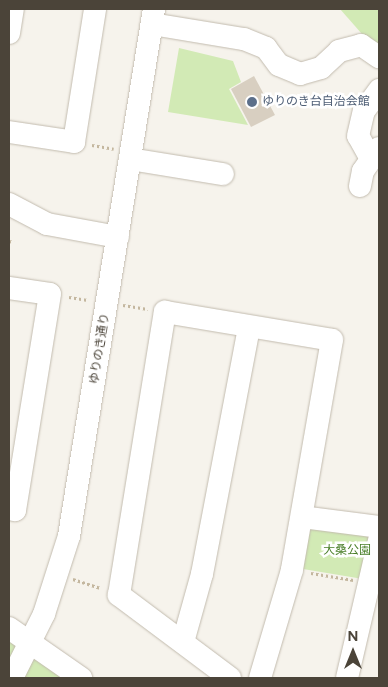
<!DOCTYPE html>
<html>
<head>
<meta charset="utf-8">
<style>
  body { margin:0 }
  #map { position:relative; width:388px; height:687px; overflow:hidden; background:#f6f3ec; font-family:Figtree,"Noto Sans JP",sans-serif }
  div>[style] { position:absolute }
  .green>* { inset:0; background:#d2eab5 }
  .building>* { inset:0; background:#d8cfc1 }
  .path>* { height:2.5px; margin-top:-1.25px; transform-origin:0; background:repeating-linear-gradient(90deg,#c4b79f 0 2.5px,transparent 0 5px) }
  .roads { filter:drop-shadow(0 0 1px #c2bbae) drop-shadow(0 0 1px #c2bbae) }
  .minor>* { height:22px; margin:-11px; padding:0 11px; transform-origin:11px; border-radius:11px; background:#fff }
  .dots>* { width:14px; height:14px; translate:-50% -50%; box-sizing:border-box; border:2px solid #fff; border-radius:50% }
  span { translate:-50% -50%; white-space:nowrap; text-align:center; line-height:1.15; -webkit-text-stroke:5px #fff; paint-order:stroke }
  .service-label { font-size:12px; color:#4e5e75 }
  .left { translate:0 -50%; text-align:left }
  .street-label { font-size:12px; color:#4b4439 }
  .park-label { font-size:12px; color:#4a7f2a }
  .frame { position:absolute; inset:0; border:10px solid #4b4439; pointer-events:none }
  .north { position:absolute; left:328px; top:627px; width:50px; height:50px; -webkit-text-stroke:4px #fff; paint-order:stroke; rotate:0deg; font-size:14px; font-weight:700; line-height:20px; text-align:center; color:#4b4439 }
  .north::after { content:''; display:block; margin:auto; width:18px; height:22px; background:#4b4439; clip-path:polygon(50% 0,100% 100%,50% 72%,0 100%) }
</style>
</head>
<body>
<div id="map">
  <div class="green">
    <i style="clip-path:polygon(340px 9px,379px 9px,379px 45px,369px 42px)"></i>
    <i style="clip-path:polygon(179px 48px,233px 61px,241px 82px,229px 89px,248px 125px,168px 112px)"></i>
    <i style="clip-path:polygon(305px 520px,379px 529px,369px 580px,297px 568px)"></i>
    <i style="clip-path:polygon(9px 639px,66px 678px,9px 678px)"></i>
  </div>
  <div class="building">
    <i style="clip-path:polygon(254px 76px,275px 115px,251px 127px,231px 89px)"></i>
  </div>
  <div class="path">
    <i style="left:92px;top:145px;width:22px;rotate:10deg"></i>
    <i style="left:9px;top:241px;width:5px;rotate:11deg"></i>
    <i style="left:69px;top:297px;width:19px;rotate:9deg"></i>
    <i style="left:123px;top:305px;width:25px;rotate:9deg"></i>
    <i style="left:311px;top:573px;width:43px;rotate:9.5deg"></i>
    <i style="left:73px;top:579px;width:29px;rotate:18deg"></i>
  </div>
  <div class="roads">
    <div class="minor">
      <i style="left:152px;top:24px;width:93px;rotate:9.3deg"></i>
      <i style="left:244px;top:39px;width:24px;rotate:22deg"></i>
      <i style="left:266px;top:48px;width:21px;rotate:53deg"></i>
      <i style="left:279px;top:65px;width:23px;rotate:23deg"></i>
      <i style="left:300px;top:74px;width:22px;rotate:-16deg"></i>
      <i style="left:321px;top:68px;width:25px;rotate:-43deg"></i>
      <i style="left:339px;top:51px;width:23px;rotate:-15deg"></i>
      <i style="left:361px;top:45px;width:22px;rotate:34deg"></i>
      <i style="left:9px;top:33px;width:24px;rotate:-81deg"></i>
      <i style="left:9px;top:132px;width:66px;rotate:8.7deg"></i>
      <i style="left:74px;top:142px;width:135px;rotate:-81deg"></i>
      <i style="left:130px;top:159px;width:94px;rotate:9.2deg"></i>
      <i style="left:371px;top:159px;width:26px;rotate:-119deg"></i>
      <i style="left:358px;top:136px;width:26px;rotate:-77deg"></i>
      <i style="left:364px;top:111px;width:26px;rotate:-54deg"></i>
      <i style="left:360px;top:186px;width:15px;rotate:-79deg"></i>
      <i style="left:363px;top:171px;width:28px;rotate:-55deg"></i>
      <i style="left:9px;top:204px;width:43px;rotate:27.8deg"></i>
      <i style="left:47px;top:224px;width:72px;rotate:10.4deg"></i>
      <i style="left:9px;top:288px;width:41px;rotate:8.3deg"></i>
      <i style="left:50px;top:294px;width:219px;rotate:99.2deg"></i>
      <i style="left:15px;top:510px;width:6px;rotate:-171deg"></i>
      <i style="left:302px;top:517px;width:78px;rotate:7.4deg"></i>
      <i style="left:9px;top:628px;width:88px;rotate:34.8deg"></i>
      <i style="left:183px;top:642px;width:71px;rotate:-74.4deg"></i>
      <i style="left:202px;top:574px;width:251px;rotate:-79.2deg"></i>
      <i style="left:12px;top:678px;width:72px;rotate:-63.4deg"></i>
      <i style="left:44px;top:614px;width:82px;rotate:-72.2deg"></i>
      <i style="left:69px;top:536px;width:534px;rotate:-80.84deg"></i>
      <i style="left:230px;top:678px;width:139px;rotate:-143.2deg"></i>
      <i style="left:119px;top:595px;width:287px;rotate:-80.8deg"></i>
      <i style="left:165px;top:312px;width:169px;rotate:9.5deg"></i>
      <i style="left:332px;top:340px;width:233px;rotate:99.9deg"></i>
      <i style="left:292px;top:570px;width:113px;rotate:106.5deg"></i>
      <i style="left:347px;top:678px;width:141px;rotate:-76.9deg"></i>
    </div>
  </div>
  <div class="dots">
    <i style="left:252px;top:102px;background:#5c6f8a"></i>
  </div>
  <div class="service-label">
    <span class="left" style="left:262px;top:102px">ゆりのき台自治会館</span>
  </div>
  <div class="street-label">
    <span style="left:100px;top:349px;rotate:-81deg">ゆりのき通り</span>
  </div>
  <div class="park-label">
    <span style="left:347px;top:551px">大桑公園</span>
  </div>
  <div class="frame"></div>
  <div class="north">N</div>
</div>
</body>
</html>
